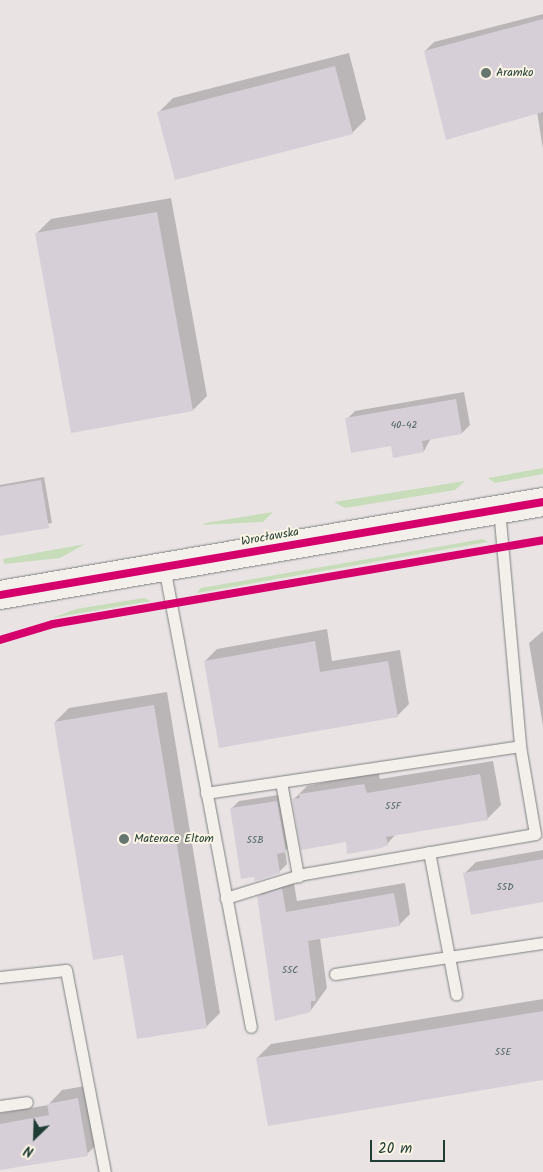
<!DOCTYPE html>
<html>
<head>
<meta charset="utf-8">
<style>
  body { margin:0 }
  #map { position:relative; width:543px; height:1172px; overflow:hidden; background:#e9e3e4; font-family:Kalam,sans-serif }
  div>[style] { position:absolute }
  .green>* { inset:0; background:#c7ddba }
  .shadow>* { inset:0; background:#0003 }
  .building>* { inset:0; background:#d6cfd8 }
  .roads { filter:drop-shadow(0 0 1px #7f8281) drop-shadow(0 0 1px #7f8281) }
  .lane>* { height:11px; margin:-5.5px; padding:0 5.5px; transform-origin:5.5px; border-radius:5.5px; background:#f3f0eb }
  .secondary>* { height:28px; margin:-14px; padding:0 14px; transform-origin:14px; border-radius:14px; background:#f3f0eb }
  .cycleway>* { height:8px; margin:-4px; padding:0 4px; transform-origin:4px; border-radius:4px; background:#d6006c }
  .dots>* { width:14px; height:14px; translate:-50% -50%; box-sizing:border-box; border:2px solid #fcf5e5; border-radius:50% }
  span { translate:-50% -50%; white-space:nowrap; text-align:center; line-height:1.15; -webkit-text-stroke:4px #fcf5e5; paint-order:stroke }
  .number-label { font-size:10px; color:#4d625d }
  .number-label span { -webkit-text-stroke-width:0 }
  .poi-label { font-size:12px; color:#1f3d34 }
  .left { translate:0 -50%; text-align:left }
  .street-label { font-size:12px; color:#1f3d34 }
  .north { position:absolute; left:10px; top:1112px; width:50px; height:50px; -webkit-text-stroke:4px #fcf5e5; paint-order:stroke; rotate:204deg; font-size:14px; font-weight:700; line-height:20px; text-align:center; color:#1f3d34 }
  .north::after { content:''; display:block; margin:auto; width:18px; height:22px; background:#1f3d34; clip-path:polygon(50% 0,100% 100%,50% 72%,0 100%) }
  .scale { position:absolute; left:370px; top:1140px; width:75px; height:22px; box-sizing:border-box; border:2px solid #1f3d34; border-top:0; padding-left:6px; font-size:15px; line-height:18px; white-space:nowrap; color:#1f3d34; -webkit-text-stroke:4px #fcf5e5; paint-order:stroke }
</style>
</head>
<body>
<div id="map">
  <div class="green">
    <i style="clip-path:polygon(543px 468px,543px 474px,495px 483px,488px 478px)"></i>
    <i style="clip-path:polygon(465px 481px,455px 490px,345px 508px,334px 502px)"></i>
    <i style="clip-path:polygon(273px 512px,263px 522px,203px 525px,205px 523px)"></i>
    <i style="clip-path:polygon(483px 539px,488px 542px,197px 593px,201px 588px)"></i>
    <i style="clip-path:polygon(85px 544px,60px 558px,4px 564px,3px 559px)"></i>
    <i style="clip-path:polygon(144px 598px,151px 601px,52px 618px,76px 609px)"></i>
  </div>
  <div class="shadow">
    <i style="clip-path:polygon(543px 14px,543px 149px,537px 112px,425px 51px,434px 42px)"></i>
    <i style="clip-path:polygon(349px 53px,366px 119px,352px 133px,159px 112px,173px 98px)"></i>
    <i style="clip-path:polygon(171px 198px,207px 396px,193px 410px,37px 233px,51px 219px)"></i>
    <i style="clip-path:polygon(464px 392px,470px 425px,462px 433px,431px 438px,424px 451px,392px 445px,347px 419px,355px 411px)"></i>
    <i style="clip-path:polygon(44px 477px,52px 523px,0 532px,0 485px)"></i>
    <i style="clip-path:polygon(327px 629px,332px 661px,400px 650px,409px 704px,397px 716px,205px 661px,217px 649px)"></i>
    <i style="clip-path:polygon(543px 631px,543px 726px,529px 643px)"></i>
    <i style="clip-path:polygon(167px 692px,220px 1013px,206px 1027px,124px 954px,55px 722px,69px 708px)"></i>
    <i style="clip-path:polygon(493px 761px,501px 805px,487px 819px,396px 834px,387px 844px,347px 840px,293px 800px,307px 786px,378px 771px,380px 779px)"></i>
    <i style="clip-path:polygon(285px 794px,293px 843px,285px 851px,287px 864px,279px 872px,231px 809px,239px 801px)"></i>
    <i style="clip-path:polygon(543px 850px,543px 901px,465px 873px,476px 862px)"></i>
    <i style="clip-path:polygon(293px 878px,297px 901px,405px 883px,410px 914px,399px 925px,320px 938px,327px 988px,311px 1010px,258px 897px,270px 885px)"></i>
    <i style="clip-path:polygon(543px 999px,543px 1079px,257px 1058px,271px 1044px)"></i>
    <i style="clip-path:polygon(91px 1085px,101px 1140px,87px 1154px,0 1169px,0 1113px,48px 1105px,62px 1090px)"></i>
  </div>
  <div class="building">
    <i style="clip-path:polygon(543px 19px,543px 112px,446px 140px,424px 51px)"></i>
    <i style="clip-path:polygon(335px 66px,353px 134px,175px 180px,157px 112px)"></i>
    <i style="clip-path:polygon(157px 212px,193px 411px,71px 433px,35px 233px)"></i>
    <i style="clip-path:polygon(456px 399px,462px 434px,422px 441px,424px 452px,393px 458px,391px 446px,351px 453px,345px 418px)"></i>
    <i style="clip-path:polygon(41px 480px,49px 528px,0 536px,0 487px)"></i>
    <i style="clip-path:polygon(315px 641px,320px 672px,388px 661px,398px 717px,219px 748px,204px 661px)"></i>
    <i style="clip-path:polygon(154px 705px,207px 1028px,137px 1039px,123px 955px,93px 960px,54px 722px)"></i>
    <i style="clip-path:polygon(480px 774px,488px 820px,386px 837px,388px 845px,381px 848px,347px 854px,346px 842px,301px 850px,292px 799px,300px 798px,299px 794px,364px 784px,367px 793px)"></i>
    <i style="clip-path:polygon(277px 801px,286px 852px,277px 854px,280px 873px,255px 881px,254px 877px,241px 879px,230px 808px)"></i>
    <i style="clip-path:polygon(543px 859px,543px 902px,471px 915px,463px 873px)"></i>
    <i style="clip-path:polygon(282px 888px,286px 912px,394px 893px,400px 926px,308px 941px,316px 1001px,311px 1001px,311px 1012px,275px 1021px,257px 896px)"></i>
    <i style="clip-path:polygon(543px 1011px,543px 1080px,268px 1126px,256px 1058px)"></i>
    <i style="clip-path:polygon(78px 1098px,88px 1156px,0 1170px,0 1124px,49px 1115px,47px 1104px)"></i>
  </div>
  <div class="roads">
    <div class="lane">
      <i style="left:499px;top:509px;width:238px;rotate:84.9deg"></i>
      <i style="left:164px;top:567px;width:468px;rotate:79.3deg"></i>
      <i style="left:281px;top:782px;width:96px;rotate:79.7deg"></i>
      <i style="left:206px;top:793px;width:317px;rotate:-8.5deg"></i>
      <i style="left:520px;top:746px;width:89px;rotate:80.3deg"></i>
      <i style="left:535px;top:834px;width:235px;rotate:170.2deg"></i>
      <i style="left:303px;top:874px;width:81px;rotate:162.7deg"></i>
      <i style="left:429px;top:852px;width:145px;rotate:79.2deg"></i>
      <i style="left:335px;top:974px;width:210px;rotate:-8.5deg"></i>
      <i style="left:0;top:977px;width:66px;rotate:-6.1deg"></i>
      <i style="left:66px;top:970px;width:206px;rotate:79.1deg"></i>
      <i style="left:0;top:1106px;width:27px;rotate:-8deg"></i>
    </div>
    <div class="secondary">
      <i style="left:0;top:595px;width:551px;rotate:-9.72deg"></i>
    </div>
  </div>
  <div class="cycleway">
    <i style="left:0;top:595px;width:551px;rotate:-9.72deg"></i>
    <i style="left:0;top:640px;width:55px;rotate:-16.8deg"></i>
    <i style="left:53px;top:624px;width:497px;rotate:-9.7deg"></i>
  </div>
  <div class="dots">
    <i style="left:486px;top:73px;background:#667772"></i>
    <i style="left:124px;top:839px;background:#667772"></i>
  </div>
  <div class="number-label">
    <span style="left:404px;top:426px">40-42</span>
    <span style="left:393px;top:807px">55F</span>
    <span style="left:255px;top:841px">55B</span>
    <span style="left:505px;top:888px">55D</span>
    <span style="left:290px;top:971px">55C</span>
    <span style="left:503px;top:1053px">55E</span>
  </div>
  <div class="poi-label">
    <span class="left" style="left:496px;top:73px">Aramko</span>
    <span class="left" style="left:134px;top:839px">Materace Eltom</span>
  </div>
  <div class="street-label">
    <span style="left:270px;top:537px;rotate:-10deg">Wrocławska</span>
  </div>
  <div class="north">N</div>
  <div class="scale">20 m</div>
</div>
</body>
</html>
